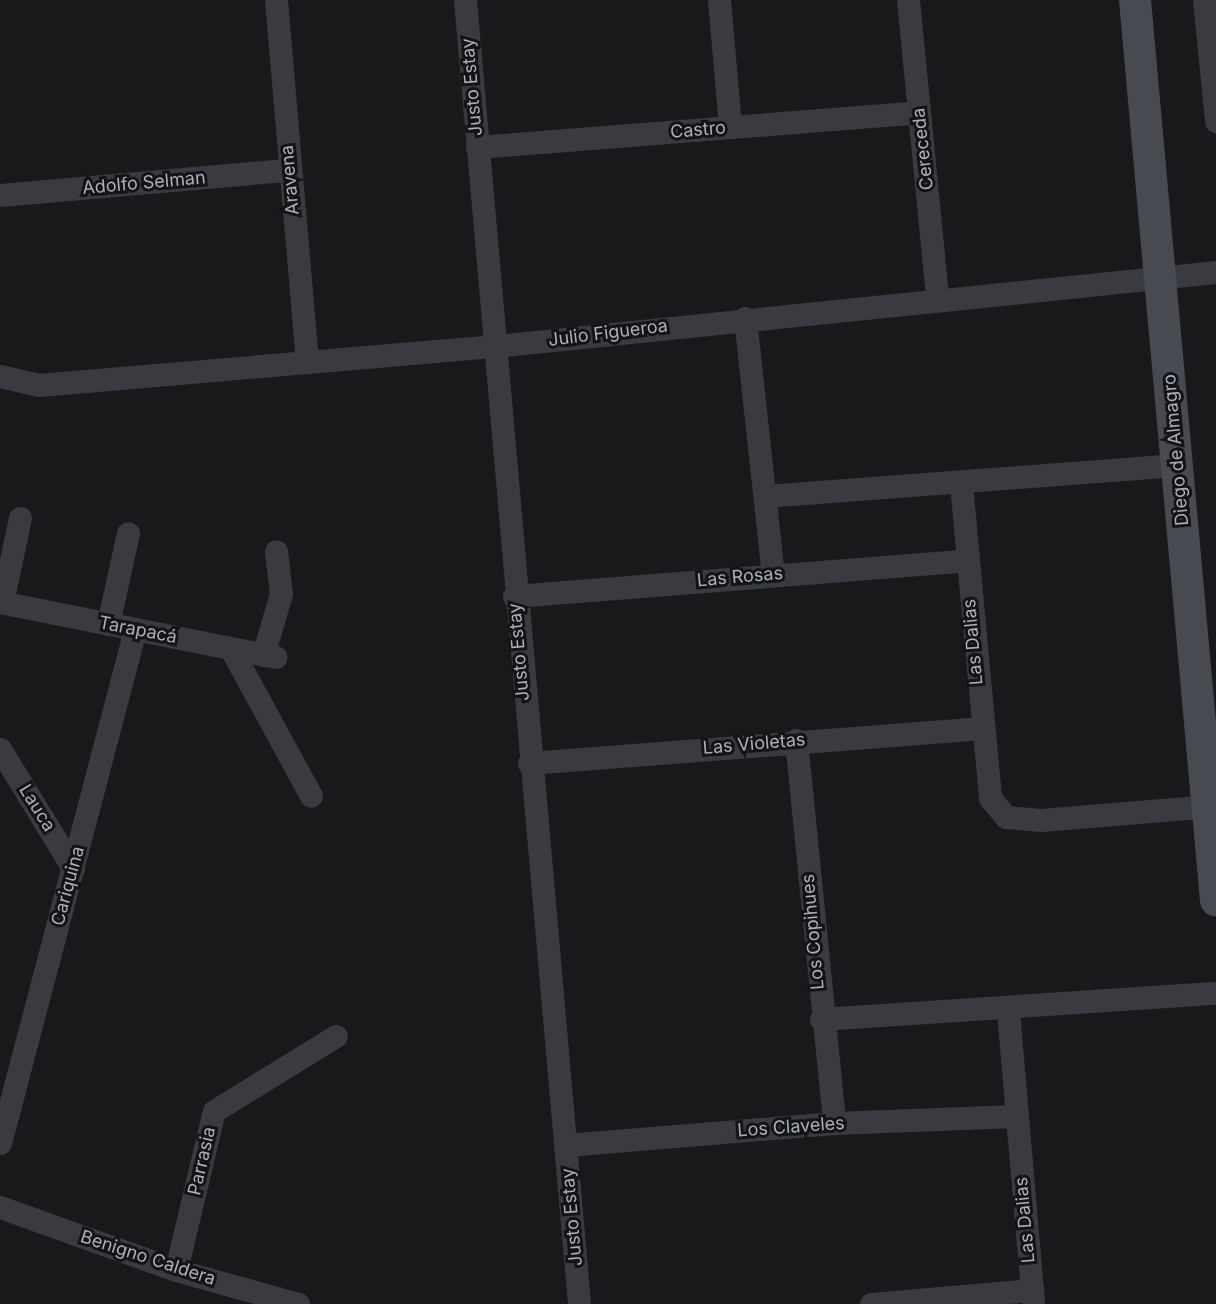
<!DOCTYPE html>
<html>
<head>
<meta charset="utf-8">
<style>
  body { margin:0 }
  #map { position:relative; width:1216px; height:1304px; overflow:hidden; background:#19191c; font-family:Inter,sans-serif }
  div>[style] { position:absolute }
  .street>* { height:23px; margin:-11.5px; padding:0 11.5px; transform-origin:11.5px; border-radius:11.5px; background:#3a3b41 }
  .secondary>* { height:32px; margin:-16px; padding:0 16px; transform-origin:16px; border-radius:16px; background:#484a51 }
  span { translate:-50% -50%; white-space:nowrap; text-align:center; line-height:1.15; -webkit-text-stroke:6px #141417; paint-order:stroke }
  .street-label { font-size:18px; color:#abb0bc }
</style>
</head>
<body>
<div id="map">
  <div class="street">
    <i style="left:276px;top:0;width:361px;rotate:85.1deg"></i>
    <i style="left:465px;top:0;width:1309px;rotate:85deg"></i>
    <i style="left:719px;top:0;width:127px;rotate:85deg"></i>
    <i style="left:908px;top:0;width:299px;rotate:84.4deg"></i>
    <i style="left:1204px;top:0;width:122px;rotate:84.3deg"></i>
    <i style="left:477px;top:147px;width:443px;rotate:-4.5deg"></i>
    <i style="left:0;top:195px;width:289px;rotate:-5deg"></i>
    <i style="left:745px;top:318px;width:258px;rotate:83.8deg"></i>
    <i style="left:0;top:376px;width:40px;rotate:13deg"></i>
    <i style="left:39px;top:385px;width:458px;rotate:-4.9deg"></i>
    <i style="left:495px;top:346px;width:725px;rotate:-5.86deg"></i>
    <i style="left:961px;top:484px;width:315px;rotate:84.7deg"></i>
    <i style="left:990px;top:798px;width:25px;rotate:50deg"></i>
    <i style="left:1006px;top:817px;width:35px;rotate:5deg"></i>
    <i style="left:1041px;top:820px;width:171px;rotate:-4.7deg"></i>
    <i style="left:765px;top:496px;width:413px;rotate:-4.3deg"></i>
    <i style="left:514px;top:596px;width:454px;rotate:-4.5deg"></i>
    <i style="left:0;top:602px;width:281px;rotate:11.3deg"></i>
    <i style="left:2px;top:602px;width:86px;rotate:-77.9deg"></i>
    <i style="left:108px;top:624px;width:93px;rotate:-77.6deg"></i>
    <i style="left:231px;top:649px;width:167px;rotate:61.4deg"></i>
    <i style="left:263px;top:655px;width:64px;rotate:-73.6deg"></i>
    <i style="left:281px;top:594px;width:43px;rotate:-96.6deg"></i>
    <i style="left:796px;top:740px;width:385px;rotate:84.3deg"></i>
    <i style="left:0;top:749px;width:140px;rotate:58.5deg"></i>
    <i style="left:529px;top:763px;width:452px;rotate:-4.4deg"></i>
    <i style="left:1008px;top:1011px;width:294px;rotate:85.1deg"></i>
    <i style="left:821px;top:1019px;width:396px;rotate:-3.8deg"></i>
    <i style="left:0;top:1143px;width:530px;rotate:-75.26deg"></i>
    <i style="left:566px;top:1145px;width:269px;rotate:-4.7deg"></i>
    <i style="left:834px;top:1123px;width:182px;rotate:-2.2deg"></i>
    <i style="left:0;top:1207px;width:187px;rotate:19.7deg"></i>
    <i style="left:176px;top:1270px;width:127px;rotate:15.6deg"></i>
    <i style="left:176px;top:1270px;width:163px;rotate:-76.6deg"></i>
    <i style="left:214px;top:1111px;width:143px;rotate:-31.6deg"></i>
    <i style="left:871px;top:1304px;width:162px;rotate:-5deg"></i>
  </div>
  <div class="secondary">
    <i style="left:1135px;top:0;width:904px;rotate:84.86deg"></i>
  </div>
  <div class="street-label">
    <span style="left:472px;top:87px;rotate:-95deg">Justo Estay</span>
    <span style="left:698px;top:130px;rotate:-5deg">Castro</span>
    <span style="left:923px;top:149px;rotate:-96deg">Cereceda</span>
    <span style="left:290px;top:180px;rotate:-95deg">Aravena</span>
    <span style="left:144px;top:183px;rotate:-5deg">Adolfo Selman</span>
    <span style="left:608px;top:333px;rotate:-7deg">Julio Figueroa</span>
    <span style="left:1176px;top:450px;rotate:-95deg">Diego de Almagro</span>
    <span style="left:740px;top:577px;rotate:-5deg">Las Rosas</span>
    <span style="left:138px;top:630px;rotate:11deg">Tarapacá</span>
    <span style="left:973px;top:642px;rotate:-95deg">Las Dalias</span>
    <span style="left:519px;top:652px;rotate:-95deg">Justo Estay</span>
    <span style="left:754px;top:744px;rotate:-5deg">Las Violetas</span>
    <span style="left:37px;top:808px;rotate:58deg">Lauca</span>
    <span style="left:68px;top:886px;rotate:-75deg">Cariquina</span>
    <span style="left:813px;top:932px;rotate:-95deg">Los Copihues</span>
    <span style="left:791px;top:1127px;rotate:-4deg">Los Claveles</span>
    <span style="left:202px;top:1161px;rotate:-77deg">Parrasia</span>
    <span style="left:572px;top:1217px;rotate:-95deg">Justo Estay</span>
    <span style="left:1025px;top:1220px;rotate:-95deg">Las Dalias</span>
    <span style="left:148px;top:1258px;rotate:18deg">Benigno Caldera</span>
  </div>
</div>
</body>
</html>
